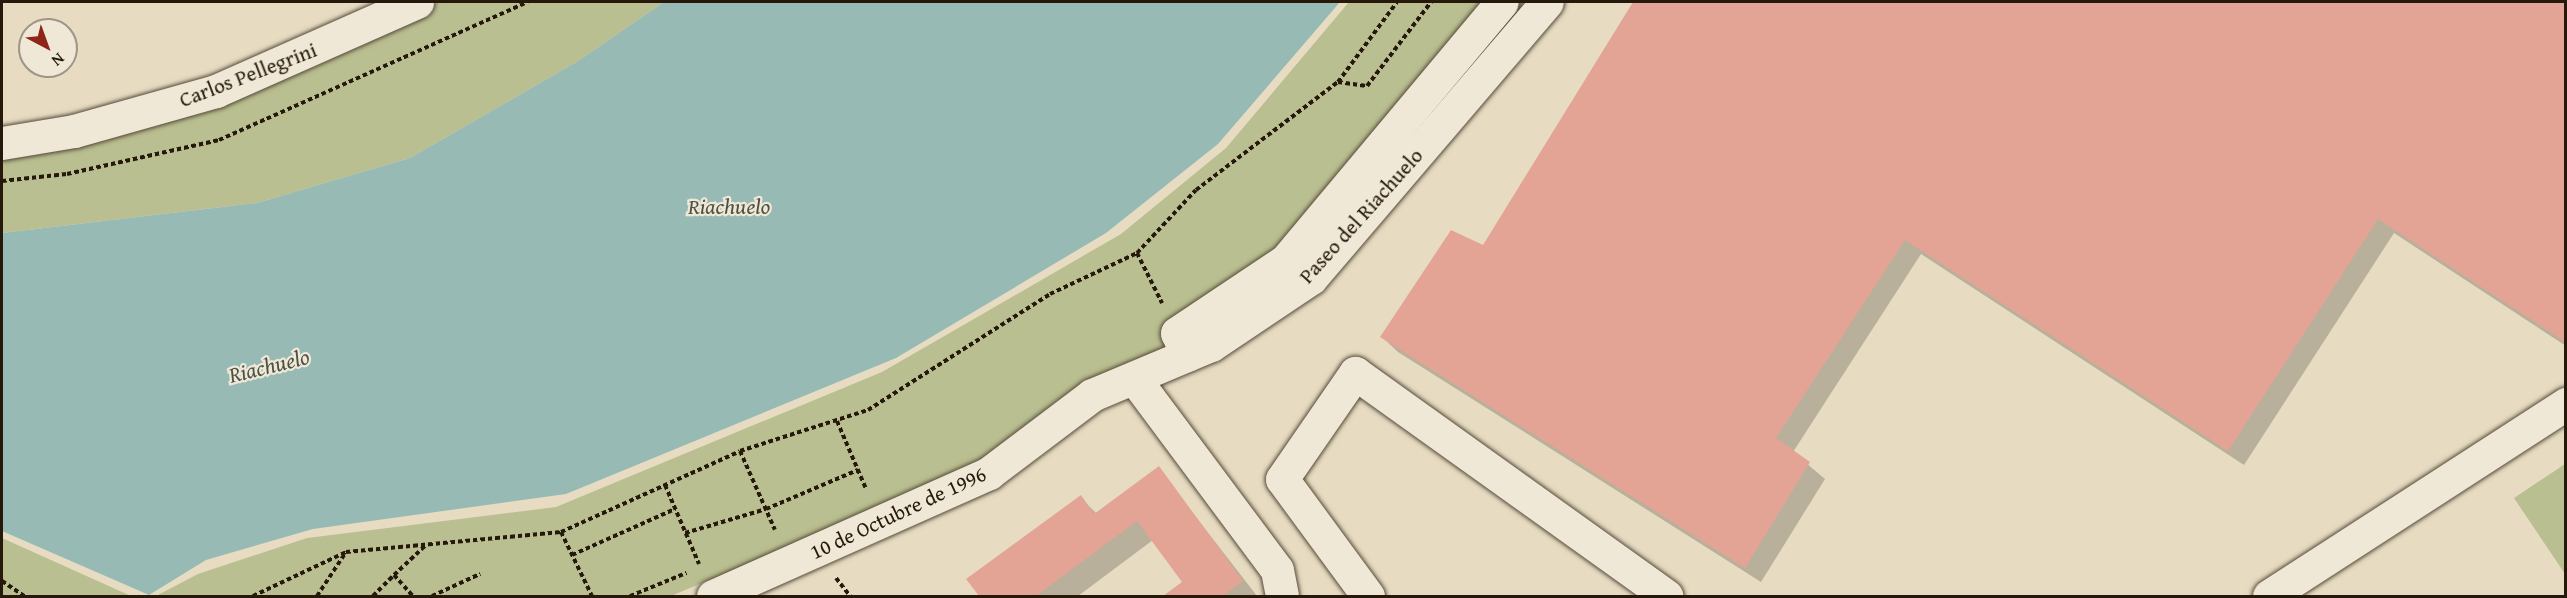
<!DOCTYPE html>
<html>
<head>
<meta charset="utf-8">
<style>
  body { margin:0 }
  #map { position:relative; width:2567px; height:598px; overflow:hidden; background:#e7dcc2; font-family:"Gentium Book Plus",serif }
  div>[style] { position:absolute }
  .green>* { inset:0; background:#b9bf90 }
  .water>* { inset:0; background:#97bbb4 }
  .shadow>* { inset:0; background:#0003 }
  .building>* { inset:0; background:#e4a495 }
  .path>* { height:4px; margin-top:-2px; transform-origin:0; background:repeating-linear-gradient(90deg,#26190b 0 4.5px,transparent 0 7.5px) }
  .roads { filter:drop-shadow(0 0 2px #564a39) drop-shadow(0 0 2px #564a39) }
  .minor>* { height:33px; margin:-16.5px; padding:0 16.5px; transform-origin:16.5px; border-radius:16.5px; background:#efe8d7 }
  span { translate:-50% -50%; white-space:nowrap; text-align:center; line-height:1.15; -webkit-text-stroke:4.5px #efe8d7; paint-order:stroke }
  .street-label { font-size:21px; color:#26190b }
  .water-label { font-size:22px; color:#4e5246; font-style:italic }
  .frame { position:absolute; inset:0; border:3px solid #26190b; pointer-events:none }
  .north { position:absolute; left:18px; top:18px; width:60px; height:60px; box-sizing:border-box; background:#efe8d7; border:2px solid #9f9585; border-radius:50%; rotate:139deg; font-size:16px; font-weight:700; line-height:24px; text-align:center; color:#26190b }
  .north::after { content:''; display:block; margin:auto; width:21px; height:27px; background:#8f2418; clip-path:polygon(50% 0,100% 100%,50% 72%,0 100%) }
</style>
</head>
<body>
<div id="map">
  <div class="green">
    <i style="clip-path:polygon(439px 2px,664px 2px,578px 61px,410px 158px,257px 203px,2px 233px,2px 155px,367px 38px)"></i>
    <i style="clip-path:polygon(1349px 2px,1532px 2px,1263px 298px,970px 471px,671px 596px,156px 596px,198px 574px,307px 538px,556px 507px,882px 372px,1121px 234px,1226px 148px)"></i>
    <i style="clip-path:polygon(2565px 464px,2565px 574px,2514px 498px)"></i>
    <i style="clip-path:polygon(2px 538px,131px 596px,132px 596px,2px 596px)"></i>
  </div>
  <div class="water">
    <i style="clip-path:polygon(664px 2px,1340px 2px,1218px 144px,1106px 233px,896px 358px,566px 494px,313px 529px,206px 560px,149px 595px,2px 531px,2px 233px,257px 203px,410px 158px,578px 61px)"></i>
  </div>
  <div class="shadow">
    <i style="clip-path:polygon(1634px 2px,2566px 2px,2566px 346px,2394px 233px,2244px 465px,1921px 254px,1793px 452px,1825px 479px,1761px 582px,1398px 352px,1382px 337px,1483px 247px)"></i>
    <i style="clip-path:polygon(1158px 468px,1257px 596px,1166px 596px,1184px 582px,1153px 540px,1078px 596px,981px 596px,968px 579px,1080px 497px,1097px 514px)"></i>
  </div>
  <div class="building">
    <i style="clip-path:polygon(1633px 2px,2565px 2px,2565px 342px,2378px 219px,2228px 451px,1905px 240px,1776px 438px,1810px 462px,1745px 568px,1380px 337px,1451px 230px,1483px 245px)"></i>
    <i style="clip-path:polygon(1159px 466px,1243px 581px,1223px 596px,1163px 596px,1182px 582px,1137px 521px,1036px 596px,979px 596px,966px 579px,1081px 495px,1094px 514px)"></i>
  </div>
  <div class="path">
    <i style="left:1338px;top:82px;width:29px;rotate:8deg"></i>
    <i style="left:1367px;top:86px;width:106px;rotate:-52.7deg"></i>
    <i style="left:2px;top:181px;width:65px;rotate:-6.1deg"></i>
    <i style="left:67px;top:174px;width:156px;rotate:-12.6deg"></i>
    <i style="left:219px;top:140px;width:338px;rotate:-24.1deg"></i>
    <i style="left:1137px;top:253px;width:56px;rotate:63.4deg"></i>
    <i style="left:837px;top:421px;width:74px;rotate:66.9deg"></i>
    <i style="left:740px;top:451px;width:86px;rotate:66.1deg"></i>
    <i style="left:665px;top:485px;width:86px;rotate:66.7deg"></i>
    <i style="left:561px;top:532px;width:71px;rotate:64.2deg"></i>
    <i style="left:685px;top:533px;width:84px;rotate:-16.5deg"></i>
    <i style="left:766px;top:509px;width:100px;rotate:-23deg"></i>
    <i style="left:572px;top:555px;width:113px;rotate:-24.1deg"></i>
    <i style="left:394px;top:575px;width:44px;rotate:-43.2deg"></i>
    <i style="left:836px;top:578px;width:23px;rotate:52deg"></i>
    <i style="left:2px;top:581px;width:27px;rotate:34deg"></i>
    <i style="left:253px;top:596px;width:103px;rotate:-25.3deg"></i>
    <i style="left:346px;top:552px;width:216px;rotate:-5.3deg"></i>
    <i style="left:561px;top:532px;width:196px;rotate:-24.3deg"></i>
    <i style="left:740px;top:451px;width:134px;rotate:-17.8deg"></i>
    <i style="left:868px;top:410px;width:216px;rotate:-32.5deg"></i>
    <i style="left:1050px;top:294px;width:96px;rotate:-25.2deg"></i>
    <i style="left:1137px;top:253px;width:86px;rotate:-46.9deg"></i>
    <i style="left:1196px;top:190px;width:178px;rotate:-37.3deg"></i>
    <i style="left:1338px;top:82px;width:99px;rotate:-53.6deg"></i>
    <i style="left:317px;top:596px;width:53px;rotate:-56.6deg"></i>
    <i style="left:373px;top:596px;width:30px;rotate:-45deg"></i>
    <i style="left:394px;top:575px;width:28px;rotate:48deg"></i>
    <i style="left:432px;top:596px;width:53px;rotate:-24.6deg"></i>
    <i style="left:630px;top:596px;width:61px;rotate:-22.3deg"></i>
  </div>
  <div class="roads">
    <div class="minor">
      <i style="left:2px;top:143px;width:73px;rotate:-9.5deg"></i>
      <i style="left:74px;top:131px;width:148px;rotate:-15.7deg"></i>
      <i style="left:216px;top:91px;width:220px;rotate:-23.9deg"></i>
      <i style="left:1187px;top:355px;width:24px;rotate:-114deg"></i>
      <i style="left:1177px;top:333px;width:131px;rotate:-33.8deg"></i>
      <i style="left:1286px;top:260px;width:336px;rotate:-50.1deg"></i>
      <i style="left:1134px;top:378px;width:239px;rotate:53.3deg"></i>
      <i style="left:1277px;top:570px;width:26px;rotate:79deg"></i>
      <i style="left:713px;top:596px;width:302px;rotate:-24deg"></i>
      <i style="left:989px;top:473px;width:129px;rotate:-37.1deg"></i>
      <i style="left:1092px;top:395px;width:129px;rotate:-22.8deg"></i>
      <i style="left:1211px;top:345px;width:120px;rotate:-33.8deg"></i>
      <i style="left:1311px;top:278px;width:363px;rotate:-49.5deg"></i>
      <i style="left:1368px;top:596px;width:145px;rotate:-126.3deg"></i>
      <i style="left:1282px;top:479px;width:129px;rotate:-55.4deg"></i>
      <i style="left:1355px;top:373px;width:383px;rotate:35.6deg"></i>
      <i style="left:2269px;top:596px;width:354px;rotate:-32.9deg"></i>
    </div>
  </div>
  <div class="street-label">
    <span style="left:248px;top:75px;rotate:-21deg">Carlos Pellegrini</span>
    <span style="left:1361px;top:216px;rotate:-48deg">Paseo del Riachuelo</span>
    <span style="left:898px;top:513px;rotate:-25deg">10 de Octubre de 1996</span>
  </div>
  <div class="water-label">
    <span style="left:729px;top:207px">Riachuelo</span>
    <span style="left:269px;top:366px;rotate:-14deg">Riachuelo</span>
  </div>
  <div class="frame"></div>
  <div class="north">N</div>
</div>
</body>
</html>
